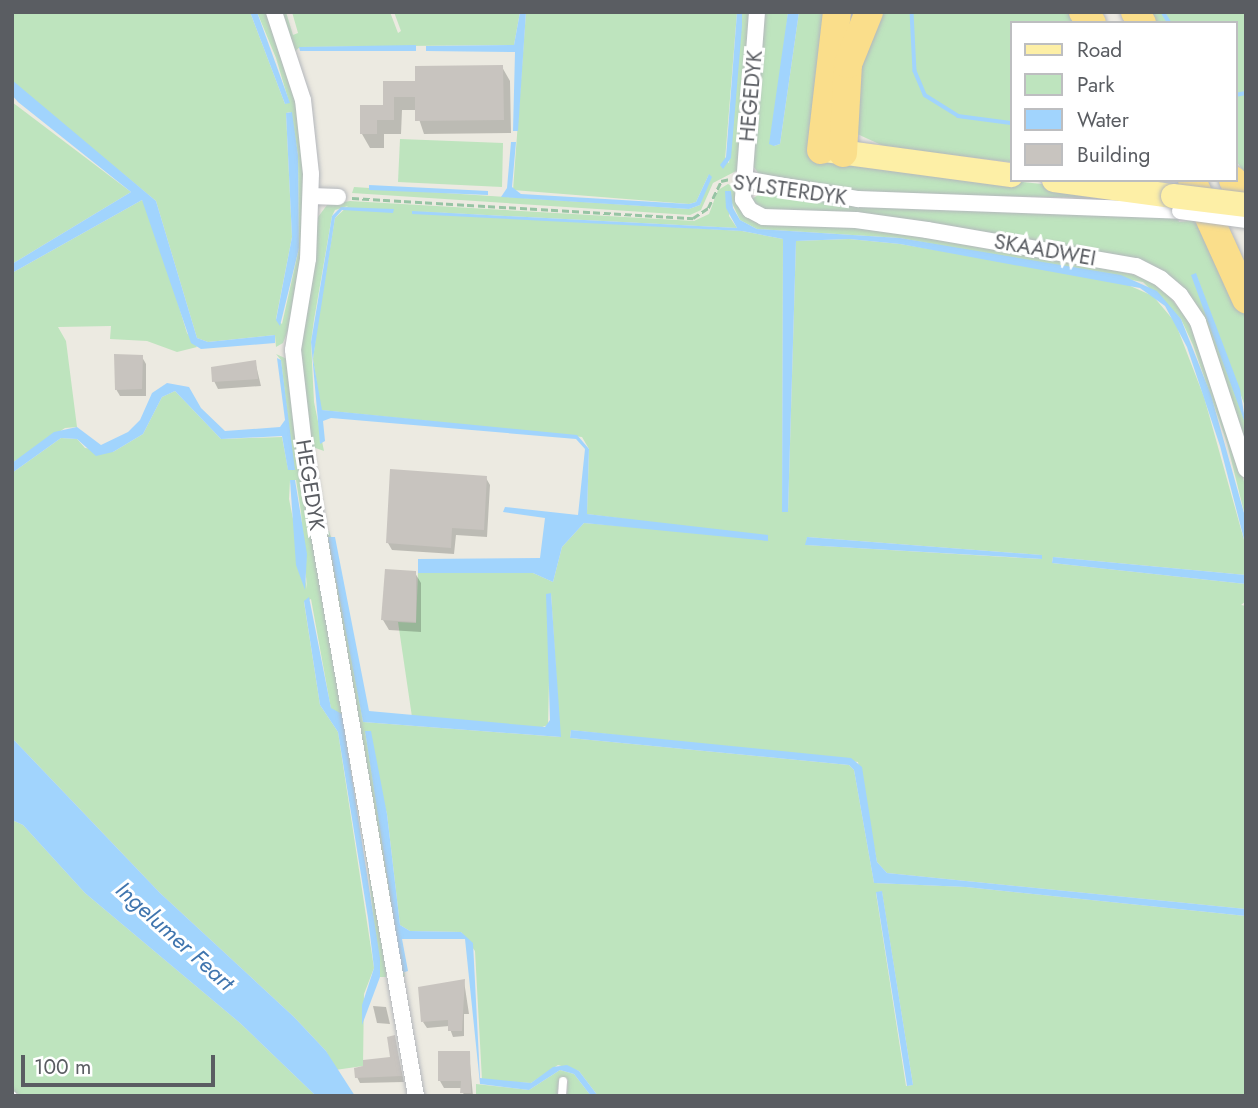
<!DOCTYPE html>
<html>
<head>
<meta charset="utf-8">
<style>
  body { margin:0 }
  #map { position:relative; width:1258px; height:1108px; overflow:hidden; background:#eceae1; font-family:Jost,sans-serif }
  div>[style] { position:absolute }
  .green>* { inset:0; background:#bee4be }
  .water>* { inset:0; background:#a1d4fd }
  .shadow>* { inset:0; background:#0003 }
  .stream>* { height:3.5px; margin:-1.75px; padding:0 1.75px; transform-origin:1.75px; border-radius:1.75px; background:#a1d4fd }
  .building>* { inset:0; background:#c8c4bf }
  .path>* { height:2.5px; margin-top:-1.25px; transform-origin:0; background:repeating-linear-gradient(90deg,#97c4a4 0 7px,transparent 0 10.5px) }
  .roads { filter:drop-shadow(0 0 2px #b4b7bc) drop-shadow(0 0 2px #b4b7bc) }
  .lane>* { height:8px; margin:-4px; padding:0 4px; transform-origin:4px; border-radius:4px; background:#fff }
  .street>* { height:16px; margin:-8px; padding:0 8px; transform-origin:8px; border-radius:8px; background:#fff }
  .primary>* { height:24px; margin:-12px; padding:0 12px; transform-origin:12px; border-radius:12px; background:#fdefa6 }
  .highway>* { height:28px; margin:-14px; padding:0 14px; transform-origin:14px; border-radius:14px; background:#fade8b }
  .bridges { filter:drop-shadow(0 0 2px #b4b7bc) drop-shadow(0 0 2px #b4b7bc) }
  .street-bridge>* { height:16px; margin:-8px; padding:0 8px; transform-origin:8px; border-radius:8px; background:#fff }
  .primary-bridge>* { height:24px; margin:-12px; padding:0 12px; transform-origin:12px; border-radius:12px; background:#fdefa6 }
  span { translate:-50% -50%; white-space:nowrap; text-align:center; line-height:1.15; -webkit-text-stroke:6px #fff; paint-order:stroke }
  .street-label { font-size:21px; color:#5a5d62 }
  .water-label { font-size:23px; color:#4075ae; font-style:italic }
  .frame { position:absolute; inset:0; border:14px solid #5a5d62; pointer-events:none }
  .legend { position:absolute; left:1010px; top:21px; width:228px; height:161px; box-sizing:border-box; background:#fff; border:2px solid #bdbec0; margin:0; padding:9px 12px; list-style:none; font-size:21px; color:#5a5d62 }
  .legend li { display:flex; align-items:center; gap:14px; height:35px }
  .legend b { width:35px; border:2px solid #bdbec0 }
  .scale { position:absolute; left:21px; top:1055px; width:194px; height:32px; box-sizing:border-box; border:4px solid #5a5d62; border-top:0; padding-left:9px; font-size:21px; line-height:24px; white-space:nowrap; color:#5a5d62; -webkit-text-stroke:5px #fff; paint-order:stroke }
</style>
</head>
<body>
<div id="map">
  <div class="green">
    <i style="clip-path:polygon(evenodd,12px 12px,250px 12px,285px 104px,289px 102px,276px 58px,257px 12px,269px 12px,297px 100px,307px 217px,293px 317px,283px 343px,276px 347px,275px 335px,208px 342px,197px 338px,156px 201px,13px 83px,12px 12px,291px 112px,298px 155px,299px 248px,282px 324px,276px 319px,292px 237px,286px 113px,291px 112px)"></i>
    <i style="clip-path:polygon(280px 12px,286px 12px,293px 35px,298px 33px,292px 12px,390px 12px,398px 33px,401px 31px,394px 12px,520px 12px,514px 45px,300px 47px,294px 52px)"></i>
    <i style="clip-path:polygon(526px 12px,737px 12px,725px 160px,729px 163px,742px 12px,751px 12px,738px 170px,713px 183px,701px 210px,690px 215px,352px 193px,354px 187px,689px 209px,700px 205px,709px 174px,696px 202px,689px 204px,513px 190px)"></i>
    <i style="clip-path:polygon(763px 12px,788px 12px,774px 146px,780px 144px,799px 12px,832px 12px,812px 159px,1134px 194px,1134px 198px,877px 195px,759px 174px,753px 166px)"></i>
    <i style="clip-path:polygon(876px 12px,1077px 12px,1086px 23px,1011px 23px,1011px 162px,888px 148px,855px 133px,852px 73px)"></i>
    <i style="clip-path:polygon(1146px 12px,1246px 12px,1246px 175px,1235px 159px,1235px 23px,1153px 23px)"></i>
    <i style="clip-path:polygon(12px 102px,131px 192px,12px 264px)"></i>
    <i style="clip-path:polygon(400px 139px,503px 143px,502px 187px,398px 182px)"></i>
    <i style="clip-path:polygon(evenodd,728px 184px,735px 188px,740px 209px,750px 218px,826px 223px,1019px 251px,1141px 276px,1162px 287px,1192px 325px,1229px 426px,1246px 489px,1246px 520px,1227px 443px,1193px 345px,1181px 319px,1143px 282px,900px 238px,757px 229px,740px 220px,731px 201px,729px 216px,737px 228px,412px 211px,742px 231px,783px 239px,782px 512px,788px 512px,796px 241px,849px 239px,900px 244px,1119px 281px,1153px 296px,1175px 322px,1204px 397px,1246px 547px,1246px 575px,1053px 557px,1052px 563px,1246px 584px,1246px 601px,1241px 605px,1246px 606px,1246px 909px,887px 873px,877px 862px,858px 762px,571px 730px,570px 738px,849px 765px,854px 770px,874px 883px,966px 887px,1246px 916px,1246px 1096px,598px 1096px,579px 1071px,558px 1065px,531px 1083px,482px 1080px,475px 951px,461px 932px,410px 931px,400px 925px,387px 814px,365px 731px,405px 976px,400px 977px,323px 532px,329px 531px,331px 537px,363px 722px,560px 737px,551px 593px,548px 725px,539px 728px,412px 717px,398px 622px,416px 623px,418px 573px,533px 573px,553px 582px,562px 547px,584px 523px,769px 538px,587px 514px,589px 449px,582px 437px,321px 410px,313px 359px,318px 321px,335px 218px,348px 206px,335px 210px,332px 216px,314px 320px,311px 342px,314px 402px,324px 451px,310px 446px,299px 338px,318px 217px,327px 205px,350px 201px,694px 221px,709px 214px,718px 190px,728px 184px,807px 537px,1041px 555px,1041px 559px,806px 545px,807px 537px,728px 184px,882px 891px,882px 892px,913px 1085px,906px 1086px,876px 893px,882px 891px)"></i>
    <i style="clip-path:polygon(767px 189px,1177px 216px,1179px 222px,1208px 219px,1246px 309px,1246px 409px,1196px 274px,1246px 426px,1246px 443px,1201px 316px,1172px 279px,772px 212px,756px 206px,752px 199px)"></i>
    <i style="clip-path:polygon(142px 200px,150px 212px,187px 333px,197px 347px,177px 352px,147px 341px,110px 339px,111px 326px,58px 327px,66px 341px,77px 427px,65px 428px,12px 463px,12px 273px)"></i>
    <i style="clip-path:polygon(evenodd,276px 354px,287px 359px,386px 962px,386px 977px,380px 977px,368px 869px,342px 715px,331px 709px,311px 599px,304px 602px,320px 705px,338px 732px,374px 968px,364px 994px,363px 1066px,335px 1070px,326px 1051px,294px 1017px,160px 893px,12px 738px,12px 473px,61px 438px,77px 439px,85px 448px,113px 452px,143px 434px,162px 397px,175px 391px,221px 439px,282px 437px,288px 469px,294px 470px,281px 360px,276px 354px,290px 480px,296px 480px,301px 512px,307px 589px,289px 499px,290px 480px)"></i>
    <i style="clip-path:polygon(12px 820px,23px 825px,85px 893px,240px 1023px,316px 1096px,23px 1096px,12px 1091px)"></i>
    <i style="clip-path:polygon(560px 1070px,574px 1074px,591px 1096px,567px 1096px,568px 1080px,559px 1078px,557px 1096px,476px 1096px,476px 1084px,529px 1090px)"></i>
  </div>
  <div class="water">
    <i style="clip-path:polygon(250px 12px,257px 12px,290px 103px,285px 104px)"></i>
    <i style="clip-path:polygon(520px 12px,526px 12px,518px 131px,513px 131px,515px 52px,426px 51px,426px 46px,514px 45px)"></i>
    <i style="clip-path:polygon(737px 12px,742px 12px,742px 26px,731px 158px,723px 169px,720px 165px,726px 157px)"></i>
    <i style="clip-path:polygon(788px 12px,799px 12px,780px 144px,774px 146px,769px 144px)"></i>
    <i style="clip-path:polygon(416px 45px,416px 51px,300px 51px,299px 47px)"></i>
    <i style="clip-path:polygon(12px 80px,156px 201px,197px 338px,208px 342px,275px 335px,275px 343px,201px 349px,191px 343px,142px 200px,12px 273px,12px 264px,131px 192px,18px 102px,12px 95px)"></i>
    <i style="clip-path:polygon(292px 112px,298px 155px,299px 248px,280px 326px,276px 320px,292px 237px,286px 113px)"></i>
    <i style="clip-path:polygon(511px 142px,516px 142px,512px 187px,521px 194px,689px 204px,696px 202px,709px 174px,712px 177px,700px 205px,689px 209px,501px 197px,507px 188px)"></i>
    <i style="clip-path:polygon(369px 185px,488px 191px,488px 195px,369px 190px)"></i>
    <i style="clip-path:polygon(725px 191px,731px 191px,733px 208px,740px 220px,757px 229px,900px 238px,1121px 275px,1157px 291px,1181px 319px,1211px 395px,1246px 520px,1246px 547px,1220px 446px,1187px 347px,1165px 306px,1140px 288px,900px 244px,849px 239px,796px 241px,788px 512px,782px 512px,783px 239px,742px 231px,412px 214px,412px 211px,737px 228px,726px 208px)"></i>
    <i style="clip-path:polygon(341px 207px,394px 209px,393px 213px,342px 210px,335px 218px,313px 359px,322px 410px,577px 435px,589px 449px,587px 514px,768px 535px,768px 541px,584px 523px,562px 547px,553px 582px,533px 573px,418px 573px,418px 559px,540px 558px,545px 518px,503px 512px,505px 507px,578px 515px,585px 449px,576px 439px,331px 418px,323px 421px,325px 441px,320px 444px,311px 342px,332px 216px)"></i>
    <i style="clip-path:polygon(1196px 273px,1240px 389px,1246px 426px,1191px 275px)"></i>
    <i style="clip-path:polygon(277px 358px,281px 360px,295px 470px,288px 470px,282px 436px,221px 439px,175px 391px,162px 397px,143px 434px,113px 452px,96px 456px,77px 439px,61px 438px,12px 473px,12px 463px,54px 432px,77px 427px,101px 445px,128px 432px,140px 420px,152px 393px,167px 383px,189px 387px,201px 408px,225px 431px,280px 427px,285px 420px)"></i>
    <i style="clip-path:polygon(290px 480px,295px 480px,307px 554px,305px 590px,296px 565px)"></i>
    <i style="clip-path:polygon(328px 537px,335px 537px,369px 711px,545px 727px,550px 720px,546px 594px,551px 593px,561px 737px,363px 722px)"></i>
    <i style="clip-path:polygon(807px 537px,1042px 555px,1042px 559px,805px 545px)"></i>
    <i style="clip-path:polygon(1053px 557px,1246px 575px,1246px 584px,1052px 563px)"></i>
    <i style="clip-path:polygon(309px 597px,331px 708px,342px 714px,380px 958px,380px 977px,362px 1025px,362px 1005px,374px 968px,368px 918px,338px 732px,320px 705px,304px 601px)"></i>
    <i style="clip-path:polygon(571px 730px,851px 758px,862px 767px,877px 862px,887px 873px,1246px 909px,1246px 916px,966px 887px,874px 883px,854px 770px,849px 765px,570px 738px)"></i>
    <i style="clip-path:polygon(365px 731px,371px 731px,387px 814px,400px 925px,410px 931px,461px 932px,473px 943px,480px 1078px,531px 1083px,553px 1067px,567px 1065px,579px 1071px,598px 1096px,591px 1096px,574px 1074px,560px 1070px,529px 1090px,480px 1084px,465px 939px,402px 939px,408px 971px,402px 973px)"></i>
    <i style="clip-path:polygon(12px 738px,160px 893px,294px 1017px,326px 1051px,355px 1096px,316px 1096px,240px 1023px,85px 893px,23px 825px,12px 820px)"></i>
    <i style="clip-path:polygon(882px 891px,913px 1085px,907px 1086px,876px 892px)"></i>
  </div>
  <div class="shadow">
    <i style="clip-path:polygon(502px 67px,510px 81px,511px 133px,424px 134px,416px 110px,402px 110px,401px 134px,384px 134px,384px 148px,370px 148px,362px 134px,385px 106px,385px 83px,416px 83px)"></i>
    <i style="clip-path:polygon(142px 357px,146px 364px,146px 396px,120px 396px,116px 389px)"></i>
    <i style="clip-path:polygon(255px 361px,261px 386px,218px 389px,214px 381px)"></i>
    <i style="clip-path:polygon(486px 478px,490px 485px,487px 537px,456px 535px,454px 554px,392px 550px,388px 543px)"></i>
    <i style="clip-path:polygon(415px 573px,421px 583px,421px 632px,389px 630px,383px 620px)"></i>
    <i style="clip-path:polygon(464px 981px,469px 1014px,464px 1014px,464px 1036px,453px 1037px,449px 1026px,427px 1028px,423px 1022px)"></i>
    <i style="clip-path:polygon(373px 1006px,386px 1007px,390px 1024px,377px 1023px)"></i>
    <i style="clip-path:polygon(394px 1037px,404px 1082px,360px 1083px,357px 1077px,392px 1058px)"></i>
    <i style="clip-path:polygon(469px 1053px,473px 1096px,464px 1096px,462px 1088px,444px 1088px,440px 1081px)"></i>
  </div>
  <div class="stream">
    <i style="left:912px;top:12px;width:59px;rotate:87.1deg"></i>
    <i style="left:915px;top:71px;width:26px;rotate:67deg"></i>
    <i style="left:925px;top:95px;width:39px;rotate:32deg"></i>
    <i style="left:958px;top:116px;width:53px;rotate:7.5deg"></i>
    <i style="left:1163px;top:12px;width:13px;rotate:58deg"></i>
    <i style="left:1235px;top:95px;width:11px;rotate:-10deg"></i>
  </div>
  <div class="building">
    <i style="clip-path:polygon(503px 65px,504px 120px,415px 121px,415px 97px,394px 97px,394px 120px,377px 120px,377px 134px,360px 134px,360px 105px,383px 105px,383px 81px,415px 81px,415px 66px)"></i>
    <i style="clip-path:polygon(114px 354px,143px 355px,142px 389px,115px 390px)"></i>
    <i style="clip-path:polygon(256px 360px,258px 379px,212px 382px,211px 367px)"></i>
    <i style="clip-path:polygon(390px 469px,487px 476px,484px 530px,452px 528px,451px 548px,386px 543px)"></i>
    <i style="clip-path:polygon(385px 569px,416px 571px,416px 622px,381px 620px)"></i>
    <i style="clip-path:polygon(465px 979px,462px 1031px,448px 1031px,448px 1020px,421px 1022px,418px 987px)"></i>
    <i style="clip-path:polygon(395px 1035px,402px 1076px,355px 1078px,354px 1068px,363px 1066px,363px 1060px,390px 1057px,387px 1037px)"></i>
    <i style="clip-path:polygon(438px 1051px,470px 1051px,471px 1093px,460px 1093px,461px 1081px,438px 1081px)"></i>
  </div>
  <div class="path">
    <i style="left:352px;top:198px;width:342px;rotate:3.4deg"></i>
    <i style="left:693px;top:218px;width:18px;rotate:-34deg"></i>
    <i style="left:708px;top:208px;width:30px;rotate:-64deg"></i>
    <i style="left:721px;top:181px;width:9px;rotate:-13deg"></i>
  </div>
  <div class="roads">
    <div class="lane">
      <i style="left:12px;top:1095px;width:1px;rotate:45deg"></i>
      <i style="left:562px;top:1096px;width:15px;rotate:-86deg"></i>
    </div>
    <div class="street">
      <i style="left:274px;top:12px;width:93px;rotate:71.8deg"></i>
      <i style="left:303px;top:100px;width:74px;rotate:83.8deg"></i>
      <i style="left:311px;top:174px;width:85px;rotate:92deg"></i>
      <i style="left:308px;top:259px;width:92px;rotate:99.4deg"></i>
      <i style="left:293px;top:350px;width:105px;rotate:83.4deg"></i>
      <i style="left:305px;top:454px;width:652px;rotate:80.19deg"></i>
      <i style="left:757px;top:12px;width:188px;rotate:94.3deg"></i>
      <i style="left:743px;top:199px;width:13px;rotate:58deg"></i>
      <i style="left:750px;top:210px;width:15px;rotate:28deg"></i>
      <i style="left:763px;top:217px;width:93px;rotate:1.8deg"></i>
      <i style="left:856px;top:220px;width:72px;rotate:8deg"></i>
      <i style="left:927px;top:230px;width:212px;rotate:9.8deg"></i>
      <i style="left:1136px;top:266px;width:28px;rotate:27deg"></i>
      <i style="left:1161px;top:279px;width:25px;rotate:40deg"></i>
      <i style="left:1180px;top:295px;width:32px;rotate:56deg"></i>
      <i style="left:1198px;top:322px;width:155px;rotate:71.9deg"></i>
      <i style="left:744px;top:179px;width:116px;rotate:10deg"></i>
      <i style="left:858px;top:199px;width:322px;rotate:2.1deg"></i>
      <i style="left:312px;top:196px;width:26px;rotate:2deg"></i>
    </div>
    <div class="primary">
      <i style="left:825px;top:150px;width:188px;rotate:7.7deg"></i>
      <i style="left:1054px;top:180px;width:120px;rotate:7.7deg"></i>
    </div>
    <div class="highway">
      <i style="left:1083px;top:12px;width:14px;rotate:51deg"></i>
      <i style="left:1135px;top:12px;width:13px;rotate:58deg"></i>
      <i style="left:821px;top:150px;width:139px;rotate:-83.4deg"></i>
      <i style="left:843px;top:153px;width:89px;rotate:-86.8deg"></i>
      <i style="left:848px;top:64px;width:56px;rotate:-68deg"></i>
      <i style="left:1192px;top:180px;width:131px;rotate:65.6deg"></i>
      <i style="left:1233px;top:180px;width:30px;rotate:64deg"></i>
    </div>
  </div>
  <div class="bridges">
    <div class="street-bridge">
      <i style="left:1180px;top:211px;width:67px;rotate:7.8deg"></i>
    </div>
    <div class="primary-bridge">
      <i style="left:1173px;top:196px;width:74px;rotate:7deg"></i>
    </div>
  </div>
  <div class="street-label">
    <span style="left:751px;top:96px;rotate:-85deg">HEGEDYK</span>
    <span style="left:790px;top:190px;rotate:8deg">SYLSTERDYK</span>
    <span style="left:1045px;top:250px;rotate:10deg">SKAADWEI</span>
    <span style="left:310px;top:485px;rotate:81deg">HEGEDYK</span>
  </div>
  <div class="water-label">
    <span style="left:175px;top:936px;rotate:42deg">Ingelumer Feart</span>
  </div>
  <div class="frame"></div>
  <ul class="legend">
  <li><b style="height:9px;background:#fdefa6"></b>Road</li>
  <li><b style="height:19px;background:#bee4be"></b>Park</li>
  <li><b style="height:19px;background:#a1d4fd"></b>Water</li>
  <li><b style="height:19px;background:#c8c4bf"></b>Building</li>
  </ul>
  <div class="scale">100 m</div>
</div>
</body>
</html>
